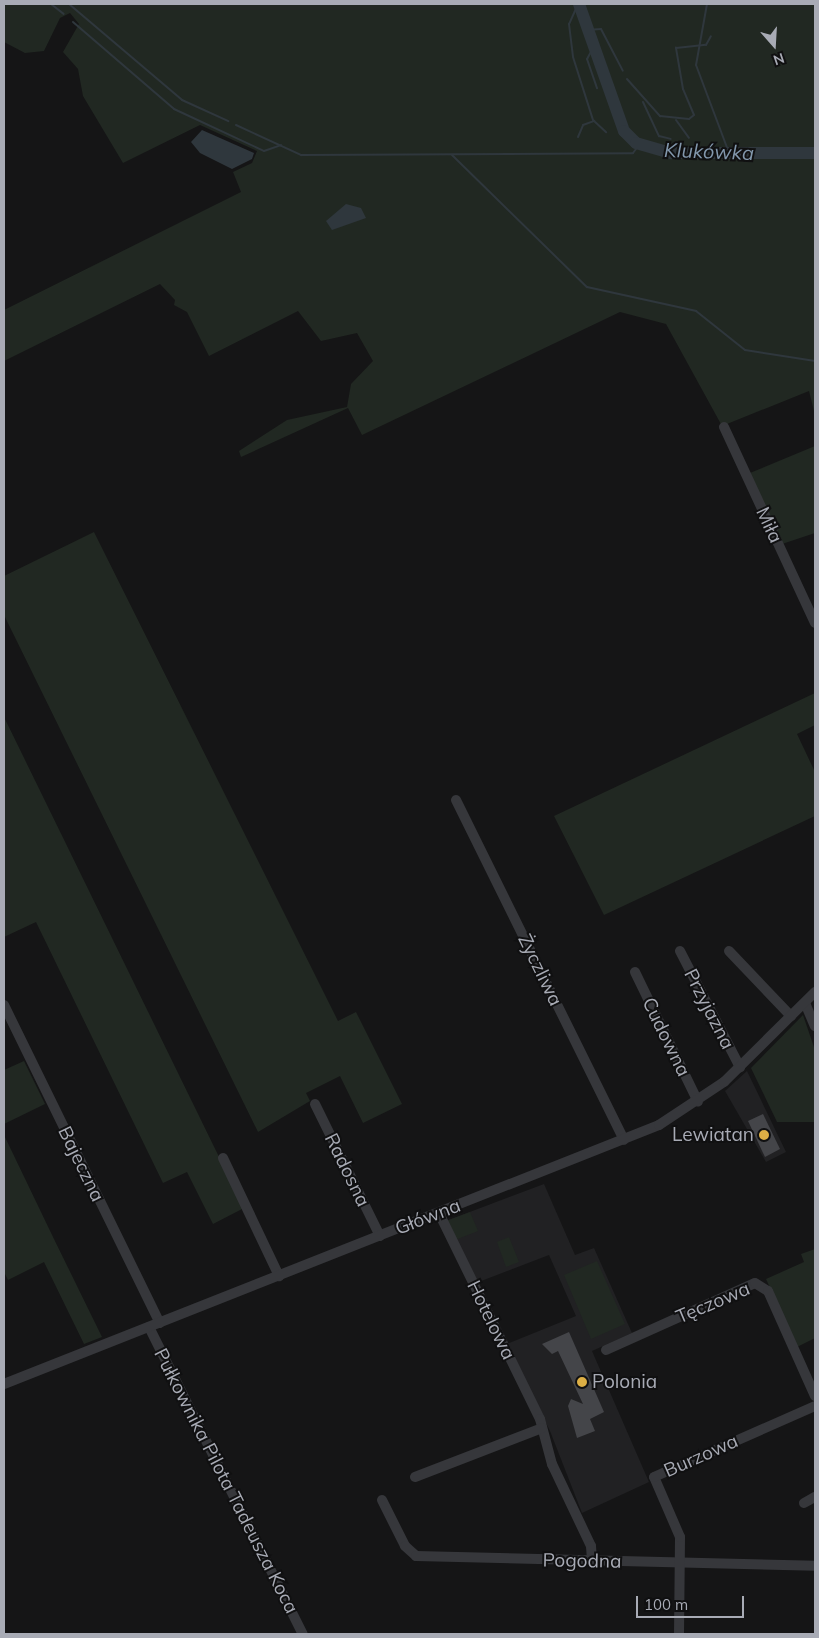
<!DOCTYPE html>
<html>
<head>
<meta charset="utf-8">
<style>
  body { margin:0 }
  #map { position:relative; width:819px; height:1638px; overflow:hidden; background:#151516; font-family:Mulish,sans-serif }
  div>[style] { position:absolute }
  .built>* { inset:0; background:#212123 }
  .green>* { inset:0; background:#212822 }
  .water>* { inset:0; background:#2f373d }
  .stream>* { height:2px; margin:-1px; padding:0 1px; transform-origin:1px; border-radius:1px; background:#2f373d }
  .river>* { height:12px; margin:-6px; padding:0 6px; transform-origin:6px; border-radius:6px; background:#2f373d }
  .building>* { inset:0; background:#444549 }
  .minor>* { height:10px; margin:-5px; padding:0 5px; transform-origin:5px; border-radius:5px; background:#36373b }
  .dots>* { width:14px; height:14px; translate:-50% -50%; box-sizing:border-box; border:2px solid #101011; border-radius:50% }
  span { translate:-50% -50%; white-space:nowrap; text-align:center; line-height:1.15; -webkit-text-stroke:4px #101011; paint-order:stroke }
  .street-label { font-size:19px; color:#a8abb5 }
  .poi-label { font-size:19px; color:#a8abb5 }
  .right { translate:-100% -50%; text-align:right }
  .left { translate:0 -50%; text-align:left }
  .water-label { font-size:20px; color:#8297ac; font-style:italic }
  .frame { position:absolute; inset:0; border:5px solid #a8abb5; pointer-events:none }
  .north { position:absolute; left:749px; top:20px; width:50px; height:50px; -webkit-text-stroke:4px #101011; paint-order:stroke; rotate:161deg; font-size:14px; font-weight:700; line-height:20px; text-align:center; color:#a8abb5 }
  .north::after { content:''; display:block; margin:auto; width:18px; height:22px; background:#a8abb5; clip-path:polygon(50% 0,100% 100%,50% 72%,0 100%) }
  .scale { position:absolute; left:636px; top:1596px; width:108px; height:22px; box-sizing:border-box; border:2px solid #a8abb5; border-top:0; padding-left:6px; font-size:15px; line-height:18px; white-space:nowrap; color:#a8abb5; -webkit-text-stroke:4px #101011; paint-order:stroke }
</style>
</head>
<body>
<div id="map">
  <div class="built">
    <i style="clip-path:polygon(747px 1071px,786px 1152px,766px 1162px,725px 1091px)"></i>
    <i style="clip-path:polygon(544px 1184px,575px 1255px,594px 1248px,632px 1333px,592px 1351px,649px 1482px,582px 1513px,550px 1431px,507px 1344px,576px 1316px,549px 1255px,476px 1283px,446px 1221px)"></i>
  </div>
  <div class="green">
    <i style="clip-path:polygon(4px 4px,815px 4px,815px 415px,809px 391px,722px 426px,666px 324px,620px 312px,362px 435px,348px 408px,241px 457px,239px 451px,287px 420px,347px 407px,351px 384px,373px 361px,357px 333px,321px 341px,298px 311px,209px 356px,187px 312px,174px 305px,175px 300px,160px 284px,4px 361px,4px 310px,241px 192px,233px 172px,252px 163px,257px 151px,200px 125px,123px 163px,83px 96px,78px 69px,63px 52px,79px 24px,70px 13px,60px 18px,44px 51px,25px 53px,4px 42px)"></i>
    <i style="clip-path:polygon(815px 446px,815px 533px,776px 546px,745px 475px)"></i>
    <i style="clip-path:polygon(94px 532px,338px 1021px,356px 1012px,402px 1104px,363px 1123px,340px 1076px,306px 1093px,310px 1101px,258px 1132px,4px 615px,4px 576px)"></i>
    <i style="clip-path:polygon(815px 693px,815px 725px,797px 734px,815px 772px,815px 816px,604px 915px,554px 816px)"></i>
    <i style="clip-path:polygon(4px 717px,244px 1208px,213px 1224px,187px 1172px,163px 1183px,36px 922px,4px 937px)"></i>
    <i style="clip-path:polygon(803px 1015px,815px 1050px,815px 1122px,777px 1122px,751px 1068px)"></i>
    <i style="clip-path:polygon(24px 1061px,45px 1104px,4px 1124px,4px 1070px)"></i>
    <i style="clip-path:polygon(4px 1135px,53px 1237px,102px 1337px,84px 1344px,44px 1262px,8px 1280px,4px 1272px)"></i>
    <i style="clip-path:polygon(470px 1212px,478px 1231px,455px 1240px,446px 1221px)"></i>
    <i style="clip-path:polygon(509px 1237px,519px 1262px,506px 1267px,497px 1242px)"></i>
    <i style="clip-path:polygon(815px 1249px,815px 1338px,797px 1347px,766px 1279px,804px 1262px,801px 1254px)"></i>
    <i style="clip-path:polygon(597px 1261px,625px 1324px,591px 1339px,564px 1275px)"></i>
  </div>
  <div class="water">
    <i style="clip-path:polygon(202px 130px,254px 153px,252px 159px,232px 169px,200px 153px,191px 142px)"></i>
    <i style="clip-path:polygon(346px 204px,361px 208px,366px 218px,332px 230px,326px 221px)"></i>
  </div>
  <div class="stream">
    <i style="left:51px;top:4px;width:16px;rotate:38deg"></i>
    <i style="left:69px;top:4px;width:148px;rotate:40.3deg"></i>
    <i style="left:182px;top:100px;width:51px;rotate:24.5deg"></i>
    <i style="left:578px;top:4px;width:22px;rotate:114deg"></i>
    <i style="left:569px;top:24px;width:33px;rotate:83deg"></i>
    <i style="left:573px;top:57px;width:66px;rotate:72.4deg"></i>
    <i style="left:593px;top:120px;width:18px;rotate:43deg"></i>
    <i style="left:707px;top:4px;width:62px;rotate:100.2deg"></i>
    <i style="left:696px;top:65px;width:94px;rotate:69.4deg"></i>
    <i style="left:73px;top:22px;width:133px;rotate:40.7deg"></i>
    <i style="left:174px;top:109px;width:99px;rotate:25deg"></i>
    <i style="left:264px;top:151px;width:18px;rotate:-19deg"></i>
    <i style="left:587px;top:30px;width:14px;rotate:-4deg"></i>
    <i style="left:601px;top:29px;width:47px;rotate:62.4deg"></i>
    <i style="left:594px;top:46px;width:15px;rotate:118deg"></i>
    <i style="left:587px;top:59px;width:31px;rotate:71deg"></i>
    <i style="left:627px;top:79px;width:50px;rotate:48.3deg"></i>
    <i style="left:660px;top:116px;width:29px;rotate:6deg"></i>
    <i style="left:689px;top:119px;width:6px;rotate:-39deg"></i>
    <i style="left:694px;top:115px;width:28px;rotate:-113deg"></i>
    <i style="left:683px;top:89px;width:42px;rotate:-99.7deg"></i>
    <i style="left:676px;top:48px;width:30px;rotate:-6deg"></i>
    <i style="left:706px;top:45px;width:10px;rotate:-61deg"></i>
    <i style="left:643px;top:102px;width:38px;rotate:65deg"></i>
    <i style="left:659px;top:136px;width:12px;rotate:14deg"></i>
    <i style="left:676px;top:120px;width:22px;rotate:54deg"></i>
    <i style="left:236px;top:125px;width:72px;rotate:24.8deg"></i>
    <i style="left:301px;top:155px;width:332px;rotate:-0.3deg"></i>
    <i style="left:633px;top:153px;width:10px;rotate:-53deg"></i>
    <i style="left:578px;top:137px;width:13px;rotate:-67deg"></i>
    <i style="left:583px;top:125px;width:12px;rotate:-20deg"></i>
    <i style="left:452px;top:155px;width:189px;rotate:44.4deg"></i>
    <i style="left:587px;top:287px;width:112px;rotate:12.4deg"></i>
    <i style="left:696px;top:311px;width:63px;rotate:38.5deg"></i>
    <i style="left:745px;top:350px;width:71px;rotate:8.9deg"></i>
  </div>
  <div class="river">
    <i style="left:579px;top:4px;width:135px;rotate:70.5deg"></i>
    <i style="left:624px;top:131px;width:17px;rotate:45deg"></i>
    <i style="left:636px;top:143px;width:37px;rotate:16deg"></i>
    <i style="left:672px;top:153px;width:143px"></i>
  </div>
  <div class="building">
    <i style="clip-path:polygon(763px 1114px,780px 1149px,765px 1157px,748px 1121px)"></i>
    <i style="clip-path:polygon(569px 1332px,604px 1412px,590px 1419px,595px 1431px,577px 1438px,568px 1406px,571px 1399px,583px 1404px,558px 1351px,552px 1354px,542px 1344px)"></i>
  </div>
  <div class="minor">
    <i style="left:724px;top:427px;width:216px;rotate:65.1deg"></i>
    <i style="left:456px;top:800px;width:379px;rotate:63.7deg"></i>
    <i style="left:680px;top:951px;width:131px;rotate:62.7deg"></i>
    <i style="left:729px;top:951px;width:90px;rotate:46.4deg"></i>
    <i style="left:635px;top:972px;width:144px;rotate:64.1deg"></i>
    <i style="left:805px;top:1003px;width:25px;rotate:67deg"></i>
    <i style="left:4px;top:1005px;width:354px;rotate:63.9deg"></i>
    <i style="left:315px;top:1104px;width:147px;rotate:63.8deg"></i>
    <i style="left:223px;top:1158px;width:131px;rotate:64.6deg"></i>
    <i style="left:439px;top:1213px;width:229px;rotate:63.9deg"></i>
    <i style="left:540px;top:1419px;width:47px;rotate:75.1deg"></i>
    <i style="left:552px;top:1464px;width:91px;rotate:64.6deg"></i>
    <i style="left:591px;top:1546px;width:15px;rotate:86deg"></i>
    <i style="left:149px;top:1327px;width:343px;rotate:63.4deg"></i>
    <i style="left:606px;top:1350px;width:163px;rotate:-24.2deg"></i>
    <i style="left:755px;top:1283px;width:15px;rotate:32deg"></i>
    <i style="left:768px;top:1291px;width:115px;rotate:65.9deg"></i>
    <i style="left:4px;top:1384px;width:704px;rotate:-21.57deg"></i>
    <i style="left:659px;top:1125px;width:78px;rotate:-33.5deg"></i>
    <i style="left:724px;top:1082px;width:128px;rotate:-44.7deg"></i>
    <i style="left:415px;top:1477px;width:136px;rotate:-21.1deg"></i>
    <i style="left:382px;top:1500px;width:51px;rotate:63.4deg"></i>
    <i style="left:405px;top:1546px;width:15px;rotate:42deg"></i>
    <i style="left:416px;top:1556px;width:399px;rotate:1.4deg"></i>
    <i style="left:804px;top:1503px;width:13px;rotate:-29deg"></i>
    <i style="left:679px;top:1634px;width:97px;rotate:-89.4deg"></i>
    <i style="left:680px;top:1537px;width:65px;rotate:-113.4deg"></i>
    <i style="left:654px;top:1477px;width:176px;rotate:-23.8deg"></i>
  </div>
  <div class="dots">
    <i style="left:764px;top:1135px;background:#ddaf45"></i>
    <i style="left:582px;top:1382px;background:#ddaf45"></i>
  </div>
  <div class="street-label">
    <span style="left:769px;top:525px;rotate:65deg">Miła</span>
    <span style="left:540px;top:970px;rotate:64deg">Życzliwa</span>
    <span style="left:709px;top:1009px;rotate:63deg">Przyjazna</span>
    <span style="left:666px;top:1037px;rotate:64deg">Cudowna</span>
    <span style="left:81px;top:1164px;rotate:64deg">Bajeczna</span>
    <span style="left:347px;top:1170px;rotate:64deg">Radosna</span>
    <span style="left:428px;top:1217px;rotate:-21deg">Główna</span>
    <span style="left:713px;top:1303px;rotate:-23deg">Tęczowa</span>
    <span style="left:491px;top:1320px;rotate:64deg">Hotelowa</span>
    <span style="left:701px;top:1456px;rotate:-24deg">Burzowa</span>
    <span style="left:226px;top:1481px;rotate:63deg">Pułkownika Pilota Tadeusza Koca</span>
    <span style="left:582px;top:1561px;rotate:1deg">Pogodna</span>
  </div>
  <div class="poi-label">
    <span class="right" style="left:754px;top:1135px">Lewiatan</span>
    <span class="left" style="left:592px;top:1382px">Polonia</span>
  </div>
  <div class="water-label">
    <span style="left:709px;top:151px;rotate:2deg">Klukówka</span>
  </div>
  <div class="frame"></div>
  <div class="north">N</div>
  <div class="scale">100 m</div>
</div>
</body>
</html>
